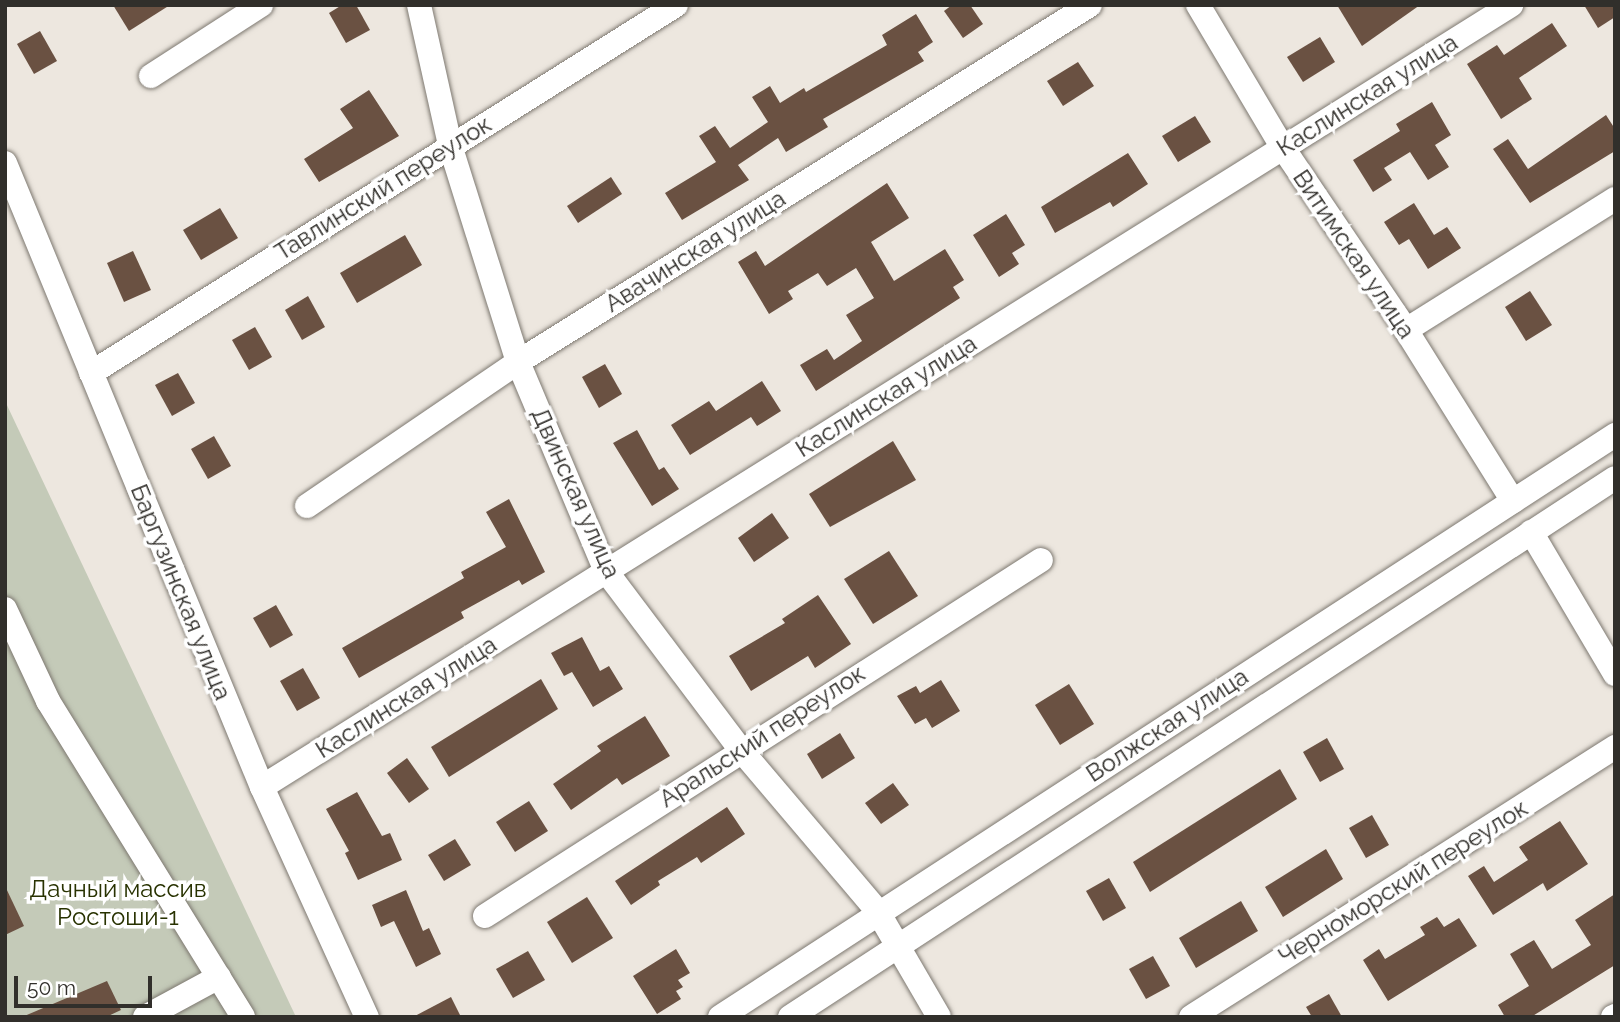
<!DOCTYPE html>
<html>
<head>
<meta charset="utf-8">
<style>
  body { margin:0 }
  #map { position:relative; width:1620px; height:1022px; overflow:hidden; background:#ede7df; font-family:Raleway,sans-serif }
  div>[style] { position:absolute }
  .green>* { inset:0; background:#c4cab8 }
  .building>* { inset:0; background:#6a5142 }
  .roads { filter:drop-shadow(0 0 2px #7d7870) drop-shadow(0 0 2px #7d7870) }
  .minor>* { height:24px; margin:-12px; padding:0 12px; transform-origin:12px; border-radius:12px; background:#fff }
  span { translate:-50% -50%; white-space:nowrap; text-align:center; line-height:1.15; -webkit-text-stroke:7px #fff; paint-order:stroke }
  .street-label { font-size:24px; color:#312f2b }
  .park-label { font-size:24px; color:#283201 }
  .frame { position:absolute; inset:0; border:7px solid #312f2b; pointer-events:none }
  .scale { position:absolute; left:14px; top:976px; width:138px; height:32px; box-sizing:border-box; border:4px solid #312f2b; border-top:0; padding-left:9px; font-size:21px; line-height:24px; white-space:nowrap; color:#312f2b; -webkit-text-stroke:5px #fff; paint-order:stroke }
</style>
</head>
<body>
<div id="map">
  <div class="green">
    <i style="clip-path:polygon(5px 401px,296px 1017px,5px 1017px)"></i>
  </div>
  <div class="building">
    <i style="clip-path:polygon(113px 5px,170px 5px,129px 31px)"></i>
    <i style="clip-path:polygon(342px 5px,356px 5px,370px 30px,346px 43px,329px 13px)"></i>
    <i style="clip-path:polygon(952px 5px,970px 5px,983px 24px,963px 38px,944px 11px)"></i>
    <i style="clip-path:polygon(1337px 5px,1420px 5px,1362px 46px)"></i>
    <i style="clip-path:polygon(1584px 5px,1615px 5px,1615px 17px,1598px 28px)"></i>
    <i style="clip-path:polygon(916px 14px,933px 42px,918px 52px,924px 61px,823px 119px,828px 127px,786px 152px,778px 138px,738px 165px,749px 180px,682px 220px,665px 193px,716px 162px,699px 136px,715px 126px,730px 148px,768px 122px,752px 97px,770px 86px,780px 103px,804px 88px,806px 92px,887px 45px,882px 35px)"></i>
    <i style="clip-path:polygon(1552px 23px,1567px 46px,1519px 78px,1532px 99px,1501px 119px,1467px 64px,1497px 45px,1504px 55px)"></i>
    <i style="clip-path:polygon(40px 31px,57px 61px,34px 74px,17px 44px)"></i>
    <i style="clip-path:polygon(1320px 37px,1335px 62px,1303px 82px,1287px 57px)"></i>
    <i style="clip-path:polygon(1078px 62px,1094px 86px,1063px 106px,1047px 81px)"></i>
    <i style="clip-path:polygon(369px 90px,399px 136px,319px 182px,304px 159px,353px 128px,340px 109px)"></i>
    <i style="clip-path:polygon(1432px 102px,1451px 135px,1435px 145px,1449px 167px,1428px 180px,1410px 152px,1384px 168px,1392px 180px,1373px 192px,1353px 160px,1400px 131px,1396px 124px)"></i>
    <i style="clip-path:polygon(1606px 115px,1615px 129px,1615px 151px,1530px 203px,1493px 149px,1508px 139px,1528px 169px)"></i>
    <i style="clip-path:polygon(1195px 116px,1211px 142px,1178px 162px,1162px 136px)"></i>
    <i style="clip-path:polygon(1128px 153px,1148px 184px,1113px 207px,1110px 202px,1055px 233px,1041px 207px)"></i>
    <i style="clip-path:polygon(611px 177px,622px 194px,578px 223px,567px 206px)"></i>
    <i style="clip-path:polygon(887px 183px,909px 218px,871px 242px,894px 281px,945px 249px,964px 280px,953px 287px,960px 298px,816px 391px,800px 365px,827px 349px,834px 360px,862px 341px,846px 315px,874px 298px,856px 268px,827px 286px,818px 273px,788px 291px,793px 299px,769px 314px,738px 262px,756px 251px,765px 266px)"></i>
    <i style="clip-path:polygon(1414px 203px,1434px 235px,1447px 227px,1461px 248px,1428px 269px,1409px 239px,1399px 245px,1384px 222px)"></i>
    <i style="clip-path:polygon(220px 208px,238px 238px,201px 260px,183px 230px)"></i>
    <i style="clip-path:polygon(1006px 214px,1025px 245px,1012px 253px,1019px 264px,999px 277px,973px 235px)"></i>
    <i style="clip-path:polygon(405px 235px,422px 265px,357px 303px,340px 273px)"></i>
    <i style="clip-path:polygon(133px 251px,151px 290px,124px 302px,107px 263px)"></i>
    <i style="clip-path:polygon(1530px 291px,1552px 325px,1526px 341px,1505px 307px)"></i>
    <i style="clip-path:polygon(308px 296px,325px 327px,302px 340px,285px 310px)"></i>
    <i style="clip-path:polygon(255px 327px,272px 357px,249px 370px,232px 340px)"></i>
    <i style="clip-path:polygon(605px 364px,622px 394px,599px 408px,582px 377px)"></i>
    <i style="clip-path:polygon(178px 373px,195px 403px,172px 416px,155px 385px)"></i>
    <i style="clip-path:polygon(762px 381px,781px 411px,757px 426px,751px 417px,690px 455px,671px 425px,709px 401px,716px 411px)"></i>
    <i style="clip-path:polygon(637px 430px,659px 470px,664px 467px,679px 489px,652px 506px,613px 443px)"></i>
    <i style="clip-path:polygon(214px 436px,231px 466px,208px 479px,191px 449px)"></i>
    <i style="clip-path:polygon(893px 441px,916px 480px,830px 527px,809px 494px)"></i>
    <i style="clip-path:polygon(509px 499px,545px 572px,522px 585px,519px 580px,461px 612px,464px 618px,359px 678px,342px 648px,464px 578px,461px 572px,506px 547px,486px 512px)"></i>
    <i style="clip-path:polygon(772px 513px,789px 538px,754px 562px,738px 538px)"></i>
    <i style="clip-path:polygon(889px 551px,918px 596px,873px 624px,844px 579px)"></i>
    <i style="clip-path:polygon(818px 595px,851px 644px,815px 668px,808px 656px,751px 691px,729px 656px,785px 623px,782px 619px)"></i>
    <i style="clip-path:polygon(276px 605px,293px 635px,270px 648px,253px 618px)"></i>
    <i style="clip-path:polygon(582px 637px,600px 671px,609px 666px,623px 689px,593px 707px,572px 672px,564px 676px,551px 653px)"></i>
    <i style="clip-path:polygon(303px 668px,320px 698px,297px 711px,280px 681px)"></i>
    <i style="clip-path:polygon(541px 679px,558px 709px,449px 777px,431px 747px)"></i>
    <i style="clip-path:polygon(941px 680px,960px 711px,932px 728px,926px 718px,915px 724px,897px 696px,916px 686px,920px 693px)"></i>
    <i style="clip-path:polygon(1069px 684px,1094px 724px,1060px 745px,1035px 705px)"></i>
    <i style="clip-path:polygon(645px 716px,670px 756px,622px 785px,617px 778px,571px 810px,553px 784px,601px 751px,597px 746px)"></i>
    <i style="clip-path:polygon(840px 733px,855px 758px,822px 779px,807px 754px)"></i>
    <i style="clip-path:polygon(1327px 738px,1344px 769px,1320px 782px,1303px 752px)"></i>
    <i style="clip-path:polygon(407px 758px,429px 789px,409px 803px,387px 773px)"></i>
    <i style="clip-path:polygon(1280px 769px,1297px 799px,1150px 892px,1133px 862px)"></i>
    <i style="clip-path:polygon(893px 783px,909px 805px,881px 824px,865px 803px)"></i>
    <i style="clip-path:polygon(357px 792px,382px 836px,390px 833px,402px 860px,358px 880px,345px 853px,349px 851px,326px 809px)"></i>
    <i style="clip-path:polygon(529px 801px,548px 831px,515px 852px,496px 822px)"></i>
    <i style="clip-path:polygon(727px 807px,745px 834px,701px 863px,697px 857px,658px 881px,660px 885px,631px 905px,615px 881px)"></i>
    <i style="clip-path:polygon(1372px 815px,1389px 845px,1366px 858px,1349px 828px)"></i>
    <i style="clip-path:polygon(1560px 821px,1588px 864px,1547px 891px,1543px 883px,1493px 915px,1468px 876px,1484px 866px,1494px 882px,1528px 860px,1519px 847px)"></i>
    <i style="clip-path:polygon(455px 839px,471px 865px,444px 881px,428px 855px)"></i>
    <i style="clip-path:polygon(1326px 849px,1343px 879px,1283px 917px,1265px 887px)"></i>
    <i style="clip-path:polygon(1109px 878px,1126px 908px,1103px 921px,1086px 891px)"></i>
    <i style="clip-path:polygon(5px 886px,24px 926px,5px 935px)"></i>
    <i style="clip-path:polygon(406px 890px,423px 931px,429px 928px,441px 954px,416px 967px,394px 921px,381px 927px,372px 905px)"></i>
    <i style="clip-path:polygon(1615px 894px,1615px 965px,1531px 1017px,1505px 1017px,1498px 1005px,1529px 986px,1510px 954px,1534px 940px,1552px 969px,1591px 945px,1575px 920px)"></i>
    <i style="clip-path:polygon(587px 897px,613px 938px,572px 963px,547px 922px)"></i>
    <i style="clip-path:polygon(1241px 901px,1258px 931px,1196px 968px,1179px 938px)"></i>
    <i style="clip-path:polygon(1437px 917px,1444px 927px,1459px 918px,1477px 946px,1388px 1001px,1363px 960px,1379px 949px,1385px 959px,1425px 935px,1420px 927px)"></i>
    <i style="clip-path:polygon(676px 949px,690px 973px,678px 980px,683px 987px,676px 991px,681px 999px,657px 1014px,633px 976px)"></i>
    <i style="clip-path:polygon(528px 951px,545px 980px,513px 998px,496px 969px)"></i>
    <i style="clip-path:polygon(1153px 956px,1170px 986px,1146px 999px,1129px 969px)"></i>
    <i style="clip-path:polygon(107px 981px,121px 1010px,106px 1017px,22px 1017px)"></i>
    <i style="clip-path:polygon(1329px 994px,1342px 1017px,1312px 1017px,1306px 1007px)"></i>
    <i style="clip-path:polygon(451px 997px,461px 1017px,413px 1017px)"></i>
  </div>
  <div class="roads">
    <div class="minor">
      <i style="left:419px;top:5px;width:143px;rotate:77.5deg"></i>
      <i style="left:450px;top:145px;width:227px;rotate:72.6deg"></i>
      <i style="left:518px;top:362px;width:227px;rotate:67.2deg"></i>
      <i style="left:606px;top:571px;width:223px;rotate:53deg"></i>
      <i style="left:740px;top:749px;width:214px;rotate:49.7deg"></i>
      <i style="left:878px;top:912px;width:121px;rotate:59.8deg"></i>
      <i style="left:1198px;top:5px;width:166px;rotate:59.3deg"></i>
      <i style="left:1283px;top:148px;width:220px;rotate:55.9deg"></i>
      <i style="left:1406px;top:330px;width:202px;rotate:58deg"></i>
      <i style="left:151px;top:76px;width:131px;rotate:-32.8deg"></i>
      <i style="left:5px;top:163px;width:675px;rotate:67.62deg"></i>
      <i style="left:262px;top:787px;width:253px;rotate:65.5deg"></i>
      <i style="left:1406px;top:330px;width:247px;rotate:-32.1deg"></i>
      <i style="left:91px;top:373px;width:691px;rotate:-32.17deg"></i>
      <i style="left:307px;top:506px;width:255px;rotate:-34.3deg"></i>
      <i style="left:518px;top:362px;width:674px;rotate:-31.97deg"></i>
      <i style="left:1531px;top:532px;width:165px;rotate:59.4deg"></i>
      <i style="left:5px;top:609px;width:102px;rotate:64.9deg"></i>
      <i style="left:48px;top:701px;width:371px;rotate:58.3deg"></i>
      <i style="left:262px;top:787px;width:1474px;rotate:-32.05deg"></i>
      <i style="left:485px;top:916px;width:660px;rotate:-32.63deg"></i>
      <i style="left:145px;top:1017px;width:84px;rotate:-28.4deg"></i>
      <i style="left:720px;top:1017px;width:1068px;rotate:-33.04deg"></i>
      <i style="left:790px;top:1017px;width:985px;rotate:-33.16deg"></i>
      <i style="left:1191px;top:1017px;width:503px;rotate:-32.49deg"></i>
      <i style="left:1613px;top:1017px;width:2px;rotate:-27deg"></i>
    </div>
  </div>
  <div class="street-label">
    <span style="left:1367px;top:95px;rotate:-32deg">Каслинская улица</span>
    <span style="left:383px;top:188px;rotate:-32deg">Тавлинский переулок</span>
    <span style="left:695px;top:251px;rotate:-32deg">Авачинская улица</span>
    <span style="left:1354px;top:254px;rotate:56deg">Витимская улица</span>
    <span style="left:886px;top:396px;rotate:-32deg">Каслинская улица</span>
    <span style="left:576px;top:493px;rotate:66deg">Двинская улица</span>
    <span style="left:181px;top:592px;rotate:68deg">Баргузинская улица</span>
    <span style="left:406px;top:697px;rotate:-32deg">Каслинская улица</span>
    <span style="left:1167px;top:725px;rotate:-33deg">Волжская улица</span>
    <span style="left:762px;top:736px;rotate:-33deg">Аральский переулок</span>
    <span style="left:1403px;top:882px;rotate:-32deg">Черноморский переулок</span>
  </div>
  <div class="park-label">
    <span style="left:118px;top:903px">Дачный массив<br>Ростоши-1</span>
  </div>
  <div class="frame"></div>
  <div class="scale">50 m</div>
</div>
</body>
</html>
